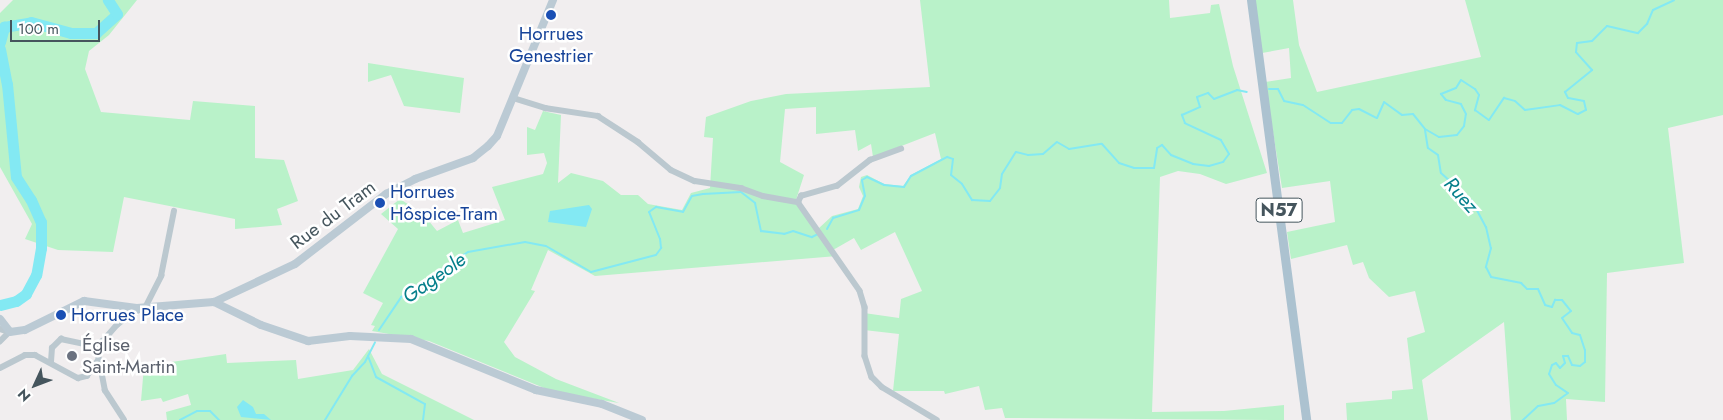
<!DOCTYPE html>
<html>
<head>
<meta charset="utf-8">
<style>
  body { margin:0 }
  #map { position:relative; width:1723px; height:420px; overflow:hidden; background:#f1eeef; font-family:Jost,sans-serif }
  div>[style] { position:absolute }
  .green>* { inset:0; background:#b9f2c9 }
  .water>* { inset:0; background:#83e9f3 }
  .stream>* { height:2px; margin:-1px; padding:0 1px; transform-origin:1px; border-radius:1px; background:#83e9f3 }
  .river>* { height:11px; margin:-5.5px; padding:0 5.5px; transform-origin:5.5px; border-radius:5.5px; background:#83e9f3 }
  .street>* { height:5.5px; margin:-2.75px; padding:0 2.75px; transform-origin:2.75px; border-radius:2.75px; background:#bbc8cf }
  .secondary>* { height:8px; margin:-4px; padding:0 4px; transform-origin:4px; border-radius:4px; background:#bbcad4 }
  .primary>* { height:9px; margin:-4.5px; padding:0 4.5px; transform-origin:4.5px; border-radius:4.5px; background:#acc2d0 }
  .dots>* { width:14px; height:14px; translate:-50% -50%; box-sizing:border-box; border:2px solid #fff; border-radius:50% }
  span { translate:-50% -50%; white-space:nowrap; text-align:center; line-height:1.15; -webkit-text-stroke:5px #fff; paint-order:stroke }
  .shield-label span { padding:1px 4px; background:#fff; border:1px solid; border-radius:4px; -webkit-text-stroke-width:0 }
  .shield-label { font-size:18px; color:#45555d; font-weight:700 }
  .transit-label { font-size:19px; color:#164399 }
  .left { translate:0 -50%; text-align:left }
  .street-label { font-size:19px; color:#45555d }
  .worship-label { font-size:19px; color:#5b616d }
  .water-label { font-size:20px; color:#057f8b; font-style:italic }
  .north { position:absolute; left:10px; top:360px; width:50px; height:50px; -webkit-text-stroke:4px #fff; paint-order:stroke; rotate:227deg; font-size:14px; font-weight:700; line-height:20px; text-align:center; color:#45555d }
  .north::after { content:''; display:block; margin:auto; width:18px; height:22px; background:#45555d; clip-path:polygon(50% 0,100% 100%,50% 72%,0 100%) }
  .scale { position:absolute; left:10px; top:20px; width:90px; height:22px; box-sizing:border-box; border:2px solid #45555d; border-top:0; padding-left:6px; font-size:15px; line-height:18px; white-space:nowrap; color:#45555d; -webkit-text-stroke:4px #fff; paint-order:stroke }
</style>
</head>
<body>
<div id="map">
  <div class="green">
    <i style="clip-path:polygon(13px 0,137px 0,109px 35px,89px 51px,85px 69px,101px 112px,190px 120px,193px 101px,255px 106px,255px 158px,284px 160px,298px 201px,277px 209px,282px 225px,235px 229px,235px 219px,124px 197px,113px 252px,58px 250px,25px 239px,32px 224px,0 167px,0 13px)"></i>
    <i style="clip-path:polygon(evenodd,920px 0,1169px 0,1170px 18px,1210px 13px,1211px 5px,1219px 4px,1233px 66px,1267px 173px,1226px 184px,1200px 174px,1178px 171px,1160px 177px,1152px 412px,1224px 411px,1284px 405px,1284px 420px,1005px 418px,1002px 408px,985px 410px,979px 386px,945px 394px,944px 391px,893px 391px,899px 334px,864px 330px,864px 313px,899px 318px,901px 299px,922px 291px,895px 232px,861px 250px,854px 238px,833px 250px,837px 256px,595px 276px,548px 250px,531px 290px,535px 291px,504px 342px,515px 357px,556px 379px,619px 403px,554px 392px,429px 341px,372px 331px,375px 326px,371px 325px,383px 303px,363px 293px,398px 229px,381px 214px,400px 199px,423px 214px,437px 231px,458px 220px,463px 233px,505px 220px,492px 187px,543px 174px,547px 163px,544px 153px,527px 155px,527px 127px,535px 130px,543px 111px,561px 115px,558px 183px,571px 173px,603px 181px,621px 195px,638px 195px,648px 204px,682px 210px,691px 193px,710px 188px,713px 138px,704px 137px,706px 117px,751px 101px,786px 94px,930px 87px,920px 0,816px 107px,816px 134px,855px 130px,858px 151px,871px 144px,873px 157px,935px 133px,941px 159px,911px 175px,903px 186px,884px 184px,867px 175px,861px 177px,859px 187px,863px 196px,858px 209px,832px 216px,818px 229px,795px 203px,804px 175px,780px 162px,785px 109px,816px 107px)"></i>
    <i style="clip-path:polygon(1255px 0,1293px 0,1299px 45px,1317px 92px,1481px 57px,1465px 0,1723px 0,1723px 115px,1668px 128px,1684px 263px,1607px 273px,1605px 402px,1566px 399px,1567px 420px,1511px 420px,1504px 322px,1422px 380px,1428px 420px,1347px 420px,1346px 403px,1392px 399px,1392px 391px,1413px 389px,1407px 338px,1425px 332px,1415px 291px,1389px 297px,1369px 278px,1363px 262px,1353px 265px,1347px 245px,1291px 259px,1287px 232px,1335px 222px,1330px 181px,1282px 188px,1265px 82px,1291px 78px,1289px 48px,1262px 53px)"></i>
    <i style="clip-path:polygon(368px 63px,464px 78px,460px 113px,404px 106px,391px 75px,368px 82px)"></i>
    <i style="clip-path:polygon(369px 349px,382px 374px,474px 420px,167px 420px,166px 412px,191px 405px,188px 394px,163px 402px,161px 398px,141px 401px,144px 366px,226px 354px,227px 363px,296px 360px,298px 379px,353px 370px)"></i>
  </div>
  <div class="water">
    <i style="clip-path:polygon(589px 205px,592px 209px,586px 227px,548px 222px,550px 211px)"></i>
    <i style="clip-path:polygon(243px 400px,253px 407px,256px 414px,264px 414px,271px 420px,241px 417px,237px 407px)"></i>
  </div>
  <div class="stream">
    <i style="left:1269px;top:89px;width:9px"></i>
    <i style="left:1278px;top:89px;width:13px;rotate:63deg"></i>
    <i style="left:1284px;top:101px;width:19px;rotate:12deg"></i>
    <i style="left:1303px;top:105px;width:33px;rotate:33deg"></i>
    <i style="left:1331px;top:123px;width:11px"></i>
    <i style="left:1342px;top:123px;width:16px;rotate:-52deg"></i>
    <i style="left:1352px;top:110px;width:7px;rotate:-8deg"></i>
    <i style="left:1359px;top:109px;width:20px;rotate:27deg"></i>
    <i style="left:1377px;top:118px;width:17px;rotate:-66deg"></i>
    <i style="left:1384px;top:102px;width:22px;rotate:36deg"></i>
    <i style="left:1402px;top:115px;width:11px;rotate:-5deg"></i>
    <i style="left:1413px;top:114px;width:19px;rotate:51deg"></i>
    <i style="left:1425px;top:129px;width:16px;rotate:30deg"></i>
    <i style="left:1439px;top:137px;width:18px;rotate:-6deg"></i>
    <i style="left:1457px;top:135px;width:11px;rotate:-52deg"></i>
    <i style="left:1464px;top:126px;width:12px;rotate:-81deg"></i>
    <i style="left:1466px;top:114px;width:11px;rotate:-117deg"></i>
    <i style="left:1461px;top:104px;width:16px;rotate:-165deg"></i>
    <i style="left:1446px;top:100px;width:8px;rotate:-130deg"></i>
    <i style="left:1441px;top:94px;width:16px;rotate:-22deg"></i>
    <i style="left:1456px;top:88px;width:9px;rotate:-58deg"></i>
    <i style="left:1461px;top:80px;width:17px;rotate:33deg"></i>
    <i style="left:1475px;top:89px;width:7px;rotate:56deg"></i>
    <i style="left:1479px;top:95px;width:16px;rotate:105deg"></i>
    <i style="left:1475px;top:110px;width:17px;rotate:36deg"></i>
    <i style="left:1489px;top:120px;width:27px;rotate:-56deg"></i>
    <i style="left:1504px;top:98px;width:11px;rotate:15deg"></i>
    <i style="left:1515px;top:101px;width:13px;rotate:42deg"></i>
    <i style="left:1525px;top:110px;width:35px;rotate:-8deg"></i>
    <i style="left:1560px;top:105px;width:20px;rotate:27deg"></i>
    <i style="left:1578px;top:114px;width:9px;rotate:-27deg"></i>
    <i style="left:1586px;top:110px;width:9px;rotate:-103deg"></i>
    <i style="left:1584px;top:101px;width:16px;rotate:-169deg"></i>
    <i style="left:1568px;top:98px;width:7px;rotate:-117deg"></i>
    <i style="left:1565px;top:92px;width:35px;rotate:-39deg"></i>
    <i style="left:1592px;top:70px;width:24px;rotate:-132deg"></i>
    <i style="left:1576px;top:52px;width:9px;rotate:-84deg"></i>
    <i style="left:1577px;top:43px;width:15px;rotate:-8deg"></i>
    <i style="left:1592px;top:41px;width:21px;rotate:-45deg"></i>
    <i style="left:1607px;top:26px;width:32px;rotate:13deg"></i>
    <i style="left:1638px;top:33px;width:13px;rotate:-45deg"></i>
    <i style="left:1647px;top:24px;width:15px;rotate:-67deg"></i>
    <i style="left:1653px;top:10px;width:23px;rotate:-25deg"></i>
    <i style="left:1425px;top:130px;width:18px;rotate:81deg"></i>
    <i style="left:1428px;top:148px;width:12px;rotate:35deg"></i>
    <i style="left:1438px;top:155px;width:18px;rotate:81deg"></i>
    <i style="left:1441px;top:173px;width:42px;rotate:42.1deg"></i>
    <i style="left:1472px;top:201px;width:30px;rotate:62deg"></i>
    <i style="left:1486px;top:227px;width:22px;rotate:77deg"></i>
    <i style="left:1491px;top:248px;width:20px;rotate:105deg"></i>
    <i style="left:1486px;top:267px;width:11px;rotate:63deg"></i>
    <i style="left:1491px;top:277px;width:31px;rotate:11deg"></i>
    <i style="left:1521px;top:283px;width:8px;rotate:45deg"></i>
    <i style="left:1527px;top:289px;width:11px"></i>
    <i style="left:1538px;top:289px;width:17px;rotate:66deg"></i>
    <i style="left:1545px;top:305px;width:7px;rotate:16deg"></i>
    <i style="left:1552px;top:307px;width:8px;rotate:-67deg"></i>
    <i style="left:1555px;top:300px;width:7px"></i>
    <i style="left:1562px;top:300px;width:14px;rotate:51deg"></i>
    <i style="left:1571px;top:311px;width:11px;rotate:142deg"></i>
    <i style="left:1562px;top:318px;width:18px;rotate:56deg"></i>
    <i style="left:1572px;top:333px;width:8px;rotate:14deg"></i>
    <i style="left:1580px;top:335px;width:16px;rotate:72deg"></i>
    <i style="left:1585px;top:350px;width:12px;rotate:90deg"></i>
    <i style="left:1585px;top:362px;width:6px;rotate:141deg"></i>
    <i style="left:1580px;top:366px;width:8px;rotate:-173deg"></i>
    <i style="left:1572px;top:365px;width:10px;rotate:-114deg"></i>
    <i style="left:1568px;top:356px;width:5px;rotate:180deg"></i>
    <i style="left:1563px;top:356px;width:7px;rotate:74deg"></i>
    <i style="left:1565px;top:363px;width:7px;rotate:135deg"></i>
    <i style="left:1560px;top:368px;width:6px;rotate:-129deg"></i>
    <i style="left:1556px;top:363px;width:4px;rotate:153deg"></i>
    <i style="left:1552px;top:365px;width:9px;rotate:108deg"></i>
    <i style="left:1549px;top:374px;width:13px;rotate:58deg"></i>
    <i style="left:1556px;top:385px;width:14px;rotate:34deg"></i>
    <i style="left:1568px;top:393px;width:17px;rotate:144deg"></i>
    <i style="left:1554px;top:403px;width:16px;rotate:169deg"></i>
    <i style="left:1538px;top:406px;width:21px;rotate:137deg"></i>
    <i style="left:827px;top:229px;width:13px;rotate:-61deg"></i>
    <i style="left:833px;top:218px;width:27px;rotate:-17deg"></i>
    <i style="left:859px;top:210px;width:15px;rotate:-67deg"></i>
    <i style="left:865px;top:196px;width:16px;rotate:-101deg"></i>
    <i style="left:862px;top:180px;width:6px;rotate:-31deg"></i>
    <i style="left:867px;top:177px;width:19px;rotate:25deg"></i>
    <i style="left:884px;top:185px;width:20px;rotate:6deg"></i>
    <i style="left:904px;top:187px;width:13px;rotate:-58deg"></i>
    <i style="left:911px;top:176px;width:41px;rotate:-27.8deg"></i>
    <i style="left:947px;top:157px;width:6px;rotate:18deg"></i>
    <i style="left:953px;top:159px;width:16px;rotate:97deg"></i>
    <i style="left:951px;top:175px;width:14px;rotate:39deg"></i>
    <i style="left:962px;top:184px;width:19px;rotate:58deg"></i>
    <i style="left:972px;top:200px;width:18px;rotate:3deg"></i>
    <i style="left:990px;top:201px;width:16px;rotate:-52deg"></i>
    <i style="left:1000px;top:188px;width:14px;rotate:-82deg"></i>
    <i style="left:1002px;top:174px;width:26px;rotate:-58deg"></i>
    <i style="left:1016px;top:152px;width:12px;rotate:14deg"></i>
    <i style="left:1028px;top:155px;width:15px;rotate:-4deg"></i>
    <i style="left:1043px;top:154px;width:18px;rotate:-41deg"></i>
    <i style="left:1057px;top:142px;width:14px;rotate:30deg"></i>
    <i style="left:1069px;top:149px;width:33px;rotate:-9deg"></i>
    <i style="left:1102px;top:144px;width:25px;rotate:48deg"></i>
    <i style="left:1119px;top:163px;width:16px;rotate:18deg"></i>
    <i style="left:1134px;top:168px;width:20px"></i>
    <i style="left:1154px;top:168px;width:20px;rotate:-81deg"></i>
    <i style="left:1157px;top:148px;width:6px;rotate:-31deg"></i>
    <i style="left:1162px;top:145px;width:13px;rotate:48deg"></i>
    <i style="left:1171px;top:155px;width:24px;rotate:22deg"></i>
    <i style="left:1193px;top:164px;width:16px;rotate:7deg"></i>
    <i style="left:1209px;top:166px;width:15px;rotate:-16deg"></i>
    <i style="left:1223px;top:162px;width:10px;rotate:-53deg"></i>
    <i style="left:1229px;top:154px;width:16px;rotate:-120deg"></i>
    <i style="left:1221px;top:140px;width:40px;rotate:-155deg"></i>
    <i style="left:1185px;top:123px;width:9px;rotate:-111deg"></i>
    <i style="left:1182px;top:115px;width:20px;rotate:-24deg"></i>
    <i style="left:1200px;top:107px;width:10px;rotate:-107deg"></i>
    <i style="left:1197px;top:97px;width:12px;rotate:-20deg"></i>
    <i style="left:1208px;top:93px;width:8px;rotate:45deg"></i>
    <i style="left:1214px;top:99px;width:25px;rotate:-21deg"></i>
    <i style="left:1237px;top:90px;width:10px;rotate:11deg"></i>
    <i style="left:379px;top:330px;width:40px;rotate:-56deg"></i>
    <i style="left:401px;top:297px;width:81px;rotate:-33.9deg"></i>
    <i style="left:468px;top:252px;width:58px;rotate:-10deg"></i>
    <i style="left:525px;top:242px;width:21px;rotate:11deg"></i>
    <i style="left:546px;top:246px;width:52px;rotate:30deg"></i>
    <i style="left:591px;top:272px;width:67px;rotate:-14.7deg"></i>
    <i style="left:656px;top:255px;width:9px;rotate:-54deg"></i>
    <i style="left:661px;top:248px;width:9px;rotate:-96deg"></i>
    <i style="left:660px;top:239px;width:29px;rotate:-112deg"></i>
    <i style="left:649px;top:212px;width:9px;rotate:-36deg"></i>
    <i style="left:656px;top:207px;width:27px;rotate:10deg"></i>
    <i style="left:683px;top:212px;width:18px;rotate:-61deg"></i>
    <i style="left:692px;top:196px;width:11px;rotate:-10deg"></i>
    <i style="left:703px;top:194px;width:38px;rotate:-3deg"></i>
    <i style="left:741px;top:192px;width:18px;rotate:38deg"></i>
    <i style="left:755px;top:203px;width:29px;rotate:78deg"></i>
    <i style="left:761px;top:231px;width:23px;rotate:7deg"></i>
    <i style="left:784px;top:234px;width:9px;rotate:-18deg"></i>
    <i style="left:793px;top:231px;width:20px;rotate:18deg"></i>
    <i style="left:812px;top:237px;width:7px;rotate:-27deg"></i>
    <i style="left:368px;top:356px;width:22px;rotate:69deg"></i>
    <i style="left:376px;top:377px;width:56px;rotate:28.9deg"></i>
    <i style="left:425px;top:404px;width:16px;rotate:97deg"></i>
    <i style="left:180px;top:420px;width:19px;rotate:-28deg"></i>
    <i style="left:197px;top:411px;width:13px"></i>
    <i style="left:210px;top:411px;width:13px;rotate:45deg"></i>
    <i style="left:325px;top:420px;width:52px;rotate:-58.5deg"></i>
    <i style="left:352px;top:376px;width:19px;rotate:-47deg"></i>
    <i style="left:365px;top:362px;width:22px;rotate:-63deg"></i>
  </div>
  <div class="river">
    <i style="left:0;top:42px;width:16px;rotate:-75deg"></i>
    <i style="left:4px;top:27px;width:27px;rotate:-10deg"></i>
    <i style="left:31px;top:22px;width:41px;rotate:15.4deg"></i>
    <i style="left:71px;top:33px;width:25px"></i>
    <i style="left:96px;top:33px;width:28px;rotate:-42deg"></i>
    <i style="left:117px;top:14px;width:17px;rotate:-123deg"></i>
    <i style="left:0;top:49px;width:36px;rotate:79deg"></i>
    <i style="left:7px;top:84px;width:93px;rotate:84.5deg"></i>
    <i style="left:16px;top:177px;width:27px;rotate:57deg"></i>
    <i style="left:31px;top:200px;width:24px;rotate:66deg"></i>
    <i style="left:41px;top:222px;width:26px;rotate:90deg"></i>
    <i style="left:41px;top:248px;width:27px;rotate:100deg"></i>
    <i style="left:36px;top:275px;width:21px;rotate:118deg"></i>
    <i style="left:26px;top:294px;width:12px;rotate:145deg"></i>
    <i style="left:16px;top:301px;width:16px;rotate:166deg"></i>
  </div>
  <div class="street">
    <i style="left:513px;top:98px;width:34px;rotate:17deg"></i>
    <i style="left:545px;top:108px;width:54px;rotate:8.6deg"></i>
    <i style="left:598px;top:116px;width:48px;rotate:33deg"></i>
    <i style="left:638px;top:142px;width:43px;rotate:40.3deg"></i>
    <i style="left:671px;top:170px;width:26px;rotate:25deg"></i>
    <i style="left:695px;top:181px;width:47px;rotate:8.7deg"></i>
    <i style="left:741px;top:188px;width:23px;rotate:20deg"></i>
    <i style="left:763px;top:196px;width:36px;rotate:10deg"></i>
    <i style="left:798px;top:202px;width:108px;rotate:55.1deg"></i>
    <i style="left:860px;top:291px;width:17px;rotate:73deg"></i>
    <i style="left:865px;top:307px;width:49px;rotate:90deg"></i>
    <i style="left:865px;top:356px;width:22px;rotate:72deg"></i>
    <i style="left:872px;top:377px;width:14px;rotate:45deg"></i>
    <i style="left:882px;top:387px;width:64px;rotate:31deg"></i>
    <i style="left:798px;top:202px;width:7px;rotate:-63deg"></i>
    <i style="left:801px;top:196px;width:37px;rotate:-16deg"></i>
    <i style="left:837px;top:186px;width:42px;rotate:-38.2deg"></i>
    <i style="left:870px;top:160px;width:33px;rotate:-20deg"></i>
    <i style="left:0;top:329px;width:10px;rotate:17deg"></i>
    <i style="left:10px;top:332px;width:14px;rotate:135deg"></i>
    <i style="left:51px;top:362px;width:14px;rotate:-86deg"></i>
    <i style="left:52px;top:348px;width:13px;rotate:-45deg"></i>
    <i style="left:61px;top:339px;width:40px;rotate:12deg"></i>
    <i style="left:0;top:368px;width:28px;rotate:-27deg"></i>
    <i style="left:25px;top:355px;width:10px"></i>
    <i style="left:35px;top:355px;width:49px;rotate:28.1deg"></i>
    <i style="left:78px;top:378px;width:9px;rotate:-13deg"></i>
    <i style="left:87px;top:376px;width:19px;rotate:-55deg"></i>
    <i style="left:124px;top:420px;width:35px;rotate:-123deg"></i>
    <i style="left:105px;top:391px;width:38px;rotate:-101deg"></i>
    <i style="left:98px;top:354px;width:13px;rotate:-72deg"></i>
    <i style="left:102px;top:342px;width:23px;rotate:-49deg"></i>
    <i style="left:117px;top:325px;width:19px;rotate:-39deg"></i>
    <i style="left:132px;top:313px;width:14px;rotate:-21deg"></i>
    <i style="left:145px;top:308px;width:36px;rotate:-63deg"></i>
    <i style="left:161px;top:276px;width:66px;rotate:-78.7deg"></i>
  </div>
  <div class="secondary">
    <i style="left:214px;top:302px;width:52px;rotate:26.1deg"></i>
    <i style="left:261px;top:325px;width:50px;rotate:18.8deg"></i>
    <i style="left:308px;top:341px;width:42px;rotate:-6.8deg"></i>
    <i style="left:350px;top:336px;width:61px;rotate:2.8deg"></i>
    <i style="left:411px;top:339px;width:135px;rotate:22.2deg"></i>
    <i style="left:536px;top:390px;width:67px;rotate:12deg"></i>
    <i style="left:602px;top:404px;width:43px;rotate:21.8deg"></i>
    <i style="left:0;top:319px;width:16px;rotate:52deg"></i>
    <i style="left:10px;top:332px;width:15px;rotate:-8deg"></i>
    <i style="left:25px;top:330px;width:66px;rotate:-26.2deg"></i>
    <i style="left:84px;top:301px;width:53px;rotate:7.5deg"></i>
    <i style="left:137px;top:308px;width:77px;rotate:-4.5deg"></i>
    <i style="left:214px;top:302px;width:89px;rotate:-25.1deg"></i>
    <i style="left:295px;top:264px;width:115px;rotate:-37.6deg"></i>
    <i style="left:386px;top:194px;width:33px;rotate:-27deg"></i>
    <i style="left:415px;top:179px;width:62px;rotate:-19.9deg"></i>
    <i style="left:473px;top:158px;width:19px;rotate:-39deg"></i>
    <i style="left:488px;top:146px;width:13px;rotate:-48deg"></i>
    <i style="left:497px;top:136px;width:147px;rotate:-67.6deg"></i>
  </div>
  <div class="primary">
    <i style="left:1251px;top:0;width:424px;rotate:82.5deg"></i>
  </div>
  <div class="dots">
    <i style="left:551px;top:15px;background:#1a4fb4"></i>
    <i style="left:380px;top:203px;background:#1a4fb4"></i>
    <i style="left:61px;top:315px;background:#1a4fb4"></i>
    <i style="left:72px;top:356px;background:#6b7280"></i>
  </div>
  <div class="shield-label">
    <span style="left:1279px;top:210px">N57</span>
  </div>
  <div class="transit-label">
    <span style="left:551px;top:45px">Horrues<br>Genestrier</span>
    <span class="left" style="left:390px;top:203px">Horrues<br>Hôspice-Tram</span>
    <span class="left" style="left:71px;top:315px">Horrues Place</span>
  </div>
  <div class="street-label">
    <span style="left:333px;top:215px;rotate:-37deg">Rue du Tram</span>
  </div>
  <div class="worship-label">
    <span class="left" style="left:82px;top:356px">Église<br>Saint-Martin</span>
  </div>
  <div class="water-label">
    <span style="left:1461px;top:195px;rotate:48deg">Ruez</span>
    <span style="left:434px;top:278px;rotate:-35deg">Gageole</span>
  </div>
  <div class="north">N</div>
  <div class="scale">100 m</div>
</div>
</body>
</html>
